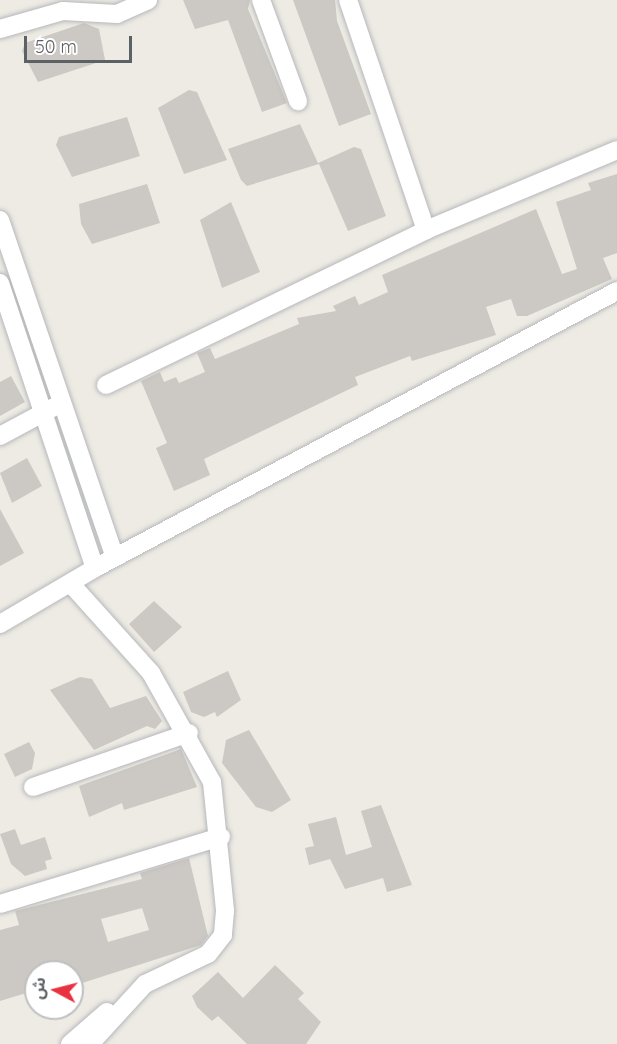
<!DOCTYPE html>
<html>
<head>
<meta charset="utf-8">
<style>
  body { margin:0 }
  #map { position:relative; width:617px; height:1044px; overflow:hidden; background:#eeebe4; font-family:Quicksand,"Noto Sans Arabic",sans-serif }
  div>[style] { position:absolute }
  .building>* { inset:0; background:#ccc8c3 }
  .roads { filter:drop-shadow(0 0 2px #b5b8bb) drop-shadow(0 0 2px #b5b8bb) }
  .minor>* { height:18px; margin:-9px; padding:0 9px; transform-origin:9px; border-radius:9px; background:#fff }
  span { translate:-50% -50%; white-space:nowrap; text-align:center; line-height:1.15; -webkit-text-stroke:4.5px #fff; paint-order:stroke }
  .north { position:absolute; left:24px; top:960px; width:60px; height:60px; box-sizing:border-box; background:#fff; border:2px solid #bec0c1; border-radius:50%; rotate:277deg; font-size:16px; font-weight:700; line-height:24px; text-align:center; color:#5c6165 }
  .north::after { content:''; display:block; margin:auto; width:21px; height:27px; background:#e7323f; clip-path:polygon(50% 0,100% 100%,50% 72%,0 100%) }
  .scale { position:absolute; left:24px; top:36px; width:108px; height:27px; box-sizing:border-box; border:3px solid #5c6165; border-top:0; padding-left:8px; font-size:18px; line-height:21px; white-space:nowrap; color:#5c6165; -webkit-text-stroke:4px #fff; paint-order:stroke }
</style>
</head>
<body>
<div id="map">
  <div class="building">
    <i style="clip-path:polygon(183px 0,250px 0,248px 9px,287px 103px,262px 112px,228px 20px,195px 29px)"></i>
    <i style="clip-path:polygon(293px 0,335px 0,337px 21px,371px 114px,339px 126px)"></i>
    <i style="clip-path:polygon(84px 23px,99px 29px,105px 60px,38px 82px,22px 51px,25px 43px)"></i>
    <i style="clip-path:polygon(189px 90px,197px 92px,227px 160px,184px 174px,158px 108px)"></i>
    <i style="clip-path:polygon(127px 117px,140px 156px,72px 177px,56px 145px,59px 137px)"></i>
    <i style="clip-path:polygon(300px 124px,318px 163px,354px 147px,361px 149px,386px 216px,348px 231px,319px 164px,247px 186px,241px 180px,228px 149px)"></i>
    <i style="clip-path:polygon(617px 174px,617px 253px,603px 258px,612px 279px,527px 316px,517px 316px,511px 299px,486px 307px,496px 335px,412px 361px,410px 356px,355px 377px,358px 385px,204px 459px,210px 475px,174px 491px,156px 448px,167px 443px,141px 381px,160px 372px,164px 382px,176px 377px,179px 383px,205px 372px,197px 353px,210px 348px,215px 359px,299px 324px,297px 318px,336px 311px,333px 306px,355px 296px,359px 305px,388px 292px,382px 275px,536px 209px,562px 274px,577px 269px,556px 202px,591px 190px,588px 183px)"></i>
    <i style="clip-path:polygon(147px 184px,160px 223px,92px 244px,81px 224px,79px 204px)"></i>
    <i style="clip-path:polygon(231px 202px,260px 272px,222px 288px,200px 220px)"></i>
    <i style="clip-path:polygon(11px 376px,25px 402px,0 416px,0 382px)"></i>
    <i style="clip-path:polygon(27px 458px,42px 486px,12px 503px,0 473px)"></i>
    <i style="clip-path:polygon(0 509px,24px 553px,0 566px)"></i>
    <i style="clip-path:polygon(154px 601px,182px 627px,154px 652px,129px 624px)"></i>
    <i style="clip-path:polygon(228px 671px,241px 700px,217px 717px,215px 712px,204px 717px,191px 712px,183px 692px)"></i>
    <i style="clip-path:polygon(80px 677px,92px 679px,110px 708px,146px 696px,162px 721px,155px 729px,147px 726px,94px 750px,50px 690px)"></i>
    <i style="clip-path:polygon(249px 730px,291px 800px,272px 812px,256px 807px,222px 763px,226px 740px)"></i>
    <i style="clip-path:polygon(29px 742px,35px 753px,32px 769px,15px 777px,4px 754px)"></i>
    <i style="clip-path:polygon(181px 749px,197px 787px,124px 810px,122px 803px,89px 817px,79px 786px)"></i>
    <i style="clip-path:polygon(381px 805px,412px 885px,387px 892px,383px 878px,345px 889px,330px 859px,309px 865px,305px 848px,314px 846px,308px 824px,336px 817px,346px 855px,372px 847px,361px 811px)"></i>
    <i style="clip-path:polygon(15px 829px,21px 845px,45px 837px,52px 859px,45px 861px,47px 869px,25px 876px,11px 864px,0 834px)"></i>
    <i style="clip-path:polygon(evenodd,189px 858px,208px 936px,201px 945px,79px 984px,75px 972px,36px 972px,36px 990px,0 1001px,0 930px,19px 925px,15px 911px,142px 879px,140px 873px,189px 858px,142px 908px,149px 930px,108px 942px,101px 919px,142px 908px)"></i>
    <i style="clip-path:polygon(275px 965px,304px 993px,298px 999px,321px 1022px,306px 1044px,247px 1044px,218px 1016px,212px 1021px,197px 1007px,192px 996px,218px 972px,243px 998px)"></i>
  </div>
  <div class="roads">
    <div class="minor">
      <i style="left:261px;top:0;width:108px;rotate:69.9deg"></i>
      <i style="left:348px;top:0;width:243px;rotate:71.3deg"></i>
      <i style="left:0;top:29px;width:66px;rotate:-15.9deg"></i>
      <i style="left:63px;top:11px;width:54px;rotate:3.2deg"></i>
      <i style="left:117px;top:14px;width:34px;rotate:-24deg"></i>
      <i style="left:0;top:220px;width:356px;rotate:71.2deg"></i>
      <i style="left:0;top:283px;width:300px;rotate:71.6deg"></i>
      <i style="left:106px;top:385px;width:356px;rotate:-25.8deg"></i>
      <i style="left:426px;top:230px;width:207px;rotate:-22.7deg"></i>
      <i style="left:0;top:436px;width:61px;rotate:-28.2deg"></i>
      <i style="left:71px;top:584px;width:120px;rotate:48deg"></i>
      <i style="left:151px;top:673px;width:125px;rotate:60.8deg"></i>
      <i style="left:212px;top:782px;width:130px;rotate:84.2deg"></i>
      <i style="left:225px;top:911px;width:24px;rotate:95deg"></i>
      <i style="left:223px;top:935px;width:24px;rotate:128deg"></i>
      <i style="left:208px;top:954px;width:70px;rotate:154.5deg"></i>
      <i style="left:145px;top:984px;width:81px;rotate:132.5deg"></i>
      <i style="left:0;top:624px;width:110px;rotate:-30.5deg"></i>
      <i style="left:95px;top:568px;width:591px;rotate:-27.95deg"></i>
      <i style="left:33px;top:787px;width:165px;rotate:-19.1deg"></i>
      <i style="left:0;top:904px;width:231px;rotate:-16.9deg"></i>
      <i style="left:70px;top:1044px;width:49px;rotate:-40.9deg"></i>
    </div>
  </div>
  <div class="north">ش</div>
  <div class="scale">50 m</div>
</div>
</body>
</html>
